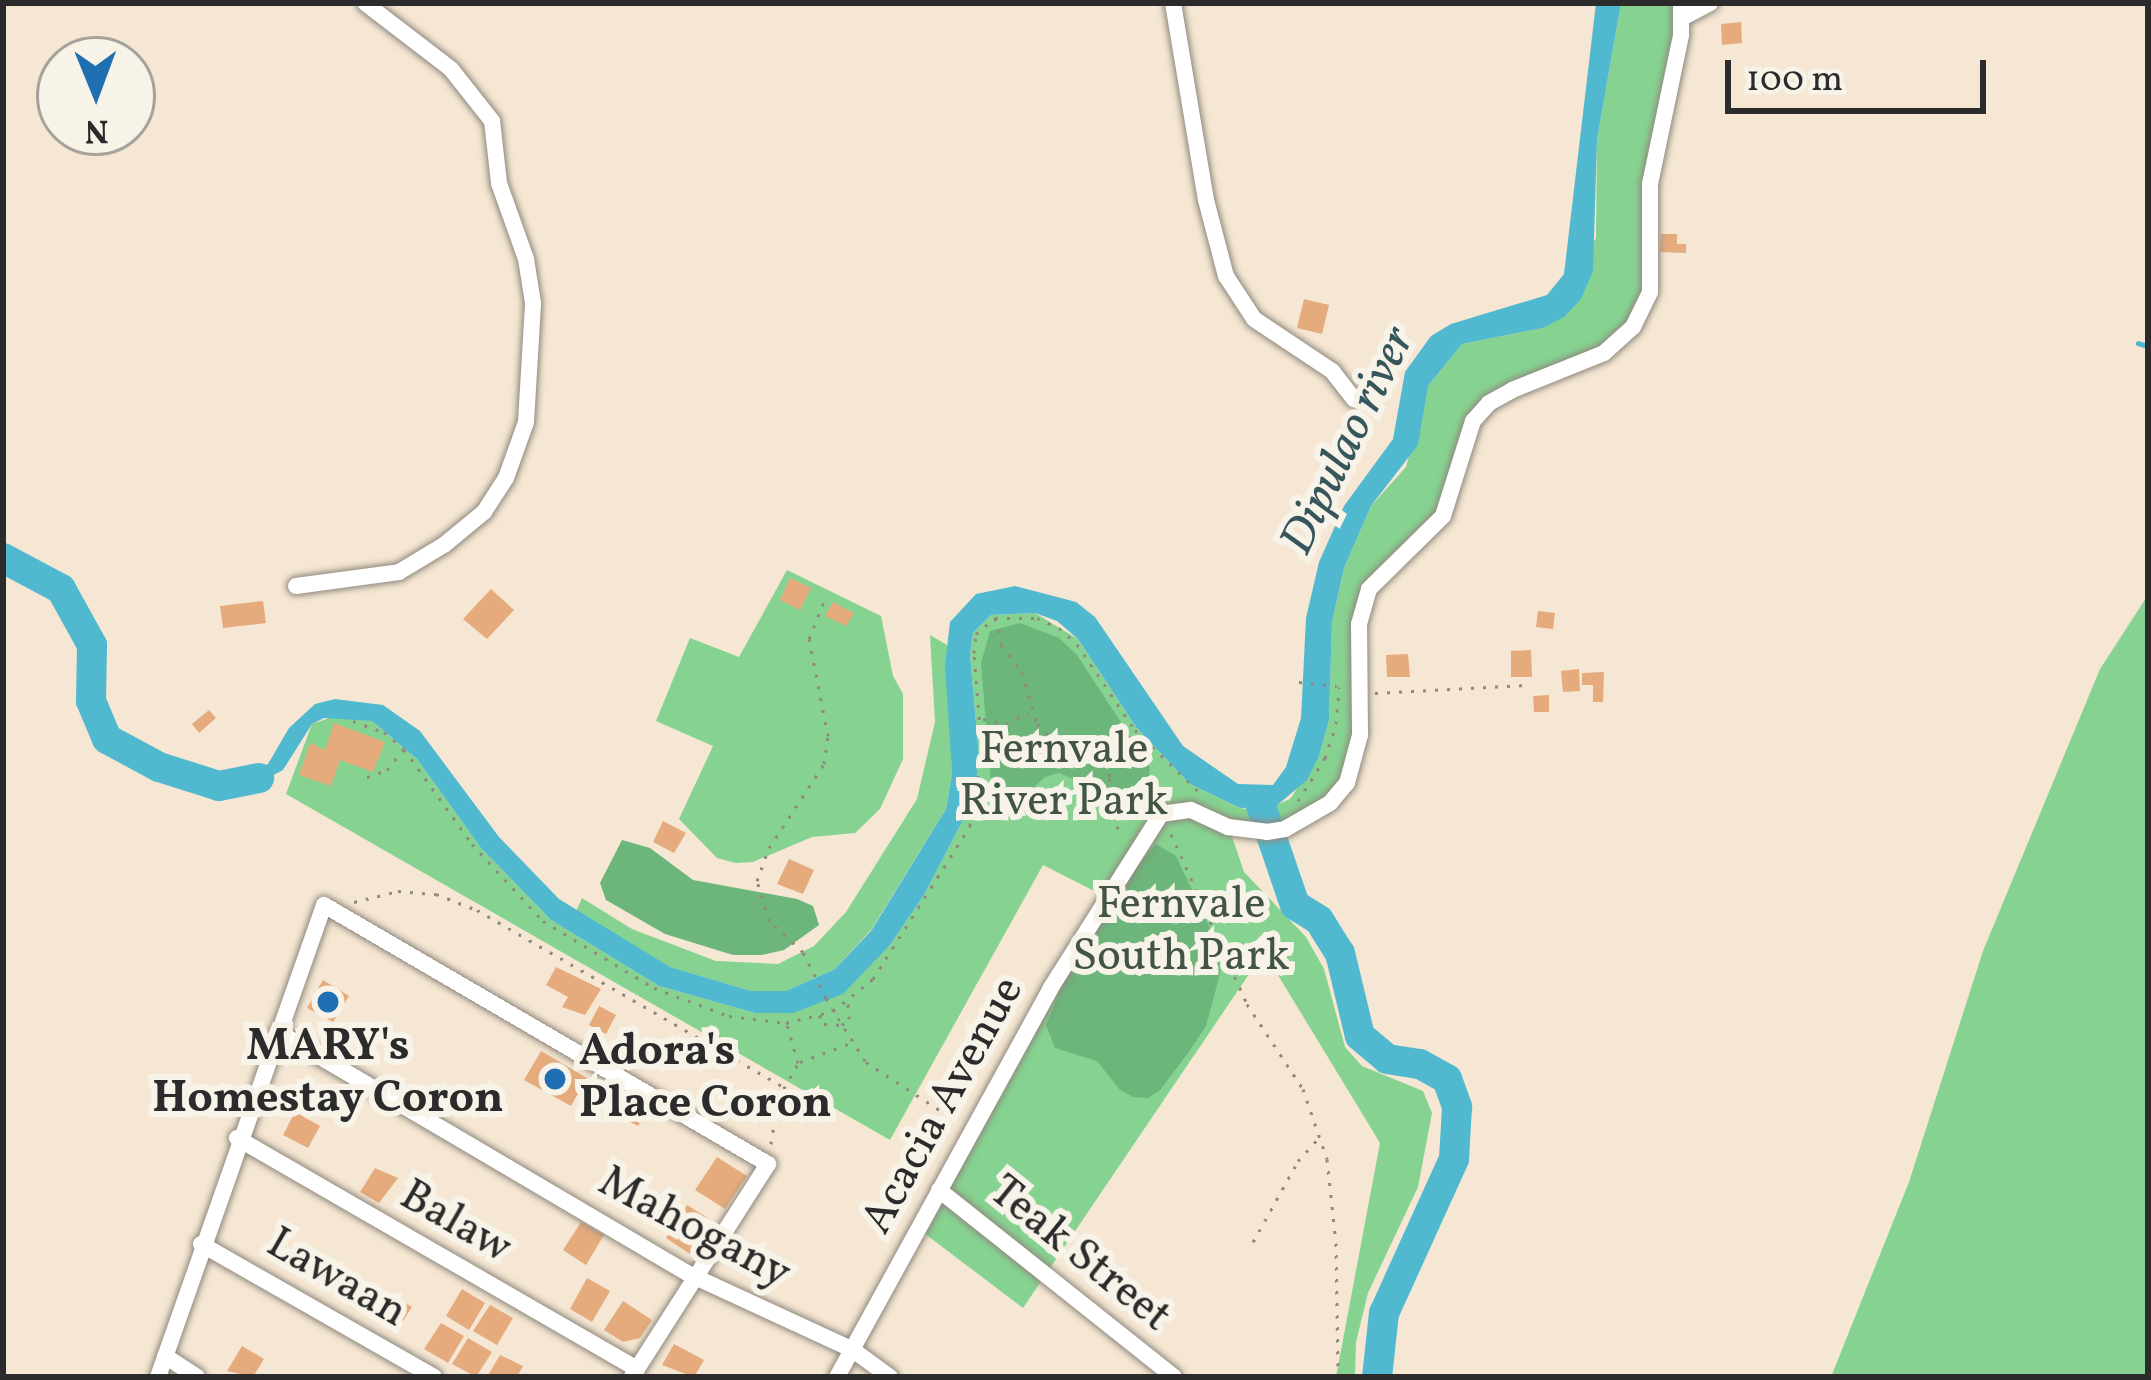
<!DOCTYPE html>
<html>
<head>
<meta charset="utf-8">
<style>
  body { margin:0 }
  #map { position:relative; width:2151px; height:1380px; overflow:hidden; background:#f5e7d3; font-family:Vollkorn,serif }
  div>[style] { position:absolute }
  .green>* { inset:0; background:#86d391 }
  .forest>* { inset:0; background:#6cb57b }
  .water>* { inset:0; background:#51b9cf }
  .stream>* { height:4.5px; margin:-2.25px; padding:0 2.25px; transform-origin:2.25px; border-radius:2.25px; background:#51b9cf }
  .river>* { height:30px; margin:-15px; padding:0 15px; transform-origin:15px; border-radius:15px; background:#51b9cf }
  .building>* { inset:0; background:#e5ab7d }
  .path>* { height:3px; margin-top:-1.5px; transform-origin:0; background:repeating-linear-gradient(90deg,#90897f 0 3px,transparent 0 12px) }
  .roads { filter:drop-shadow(0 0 3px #90897f) drop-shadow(0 0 3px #90897f) }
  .street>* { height:16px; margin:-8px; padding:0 8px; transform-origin:8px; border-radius:8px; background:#fff }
  .path-bridge>* { height:3px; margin-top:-1.5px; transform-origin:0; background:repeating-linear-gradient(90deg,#90897f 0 3px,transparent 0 12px) }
  .dots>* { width:33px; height:33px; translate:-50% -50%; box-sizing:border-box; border:6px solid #f7f3e8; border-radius:50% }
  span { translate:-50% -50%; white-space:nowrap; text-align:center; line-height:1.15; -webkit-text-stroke:12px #f7f3e8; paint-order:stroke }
  .park-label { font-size:45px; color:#425544 }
  .poi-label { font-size:45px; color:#2b2b2b; font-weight:700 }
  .left { translate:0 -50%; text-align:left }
  .street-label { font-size:45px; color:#2b2b2b }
  .water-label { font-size:48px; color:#36565c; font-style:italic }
  .frame { position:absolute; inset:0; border:6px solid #2b2b2b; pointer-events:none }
  .north { position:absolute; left:36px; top:36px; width:120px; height:120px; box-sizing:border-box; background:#f7f3e8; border:3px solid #a5a39c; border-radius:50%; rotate:179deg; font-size:33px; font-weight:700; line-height:48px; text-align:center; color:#2b2b2b }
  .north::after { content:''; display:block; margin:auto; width:42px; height:54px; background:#1f6fb2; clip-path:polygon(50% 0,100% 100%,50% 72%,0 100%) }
  .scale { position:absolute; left:1725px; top:60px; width:261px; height:54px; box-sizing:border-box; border:6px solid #2b2b2b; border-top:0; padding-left:15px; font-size:36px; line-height:42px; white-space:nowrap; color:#2b2b2b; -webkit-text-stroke:9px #f7f3e8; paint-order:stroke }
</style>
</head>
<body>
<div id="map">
  <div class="green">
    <i style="clip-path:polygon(1621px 3px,1681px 3px,1650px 184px,1650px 292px,1604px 353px,1489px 403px,1443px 516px,1369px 589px,1360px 735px,1347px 783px,1307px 819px,1229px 828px,1244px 872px,1306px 937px,1324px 969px,1345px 1047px,1362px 1066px,1423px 1091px,1432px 1113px,1418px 1187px,1368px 1293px,1356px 1342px,1355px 1377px,1336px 1377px,1380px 1143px,1264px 952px,1023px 1308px,920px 1230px,1108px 898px,1043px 865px,890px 1140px,286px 794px,312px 724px,338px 715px,372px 721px,417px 759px,481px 848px,551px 920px,659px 986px,755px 1013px,890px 945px,924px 895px,975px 797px,979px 757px,970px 655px,973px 633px,991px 615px,1035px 613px,1078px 639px,1136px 727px,1190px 784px,1240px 808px,1262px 811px,1290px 799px,1319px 756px,1329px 720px,1332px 622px,1344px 568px,1371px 506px,1406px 467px,1428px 386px,1462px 344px,1543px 328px,1596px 238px,1597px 140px)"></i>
    <i style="clip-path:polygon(787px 570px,881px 616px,893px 676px,903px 694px,903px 759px,880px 809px,855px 833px,812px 837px,753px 862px,736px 863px,717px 858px,679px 819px,713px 746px,656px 721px,690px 638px,739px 657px)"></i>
    <i style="clip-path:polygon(2148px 595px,2148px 1377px,1831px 1377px,1909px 1182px,1983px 951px,2100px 669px)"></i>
    <i style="clip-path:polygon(930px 635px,947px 645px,952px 773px,946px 809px,871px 930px,835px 969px,786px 991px,751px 991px,669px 967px,576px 911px,582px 898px,632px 929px,716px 961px,778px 964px,814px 946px,846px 912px,917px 799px,935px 722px)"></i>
  </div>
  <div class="forest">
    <i style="clip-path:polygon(1020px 623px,1059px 638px,1077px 655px,1150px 767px,1147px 790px,1114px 796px,1059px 773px,1045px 777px,1028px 793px,1000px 795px,991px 782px,981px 663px,990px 631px)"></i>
    <i style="clip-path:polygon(622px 840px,650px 848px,693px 880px,797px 899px,813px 906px,819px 925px,784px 950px,762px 955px,733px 955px,665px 934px,606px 900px,600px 883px)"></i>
    <i style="clip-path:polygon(1156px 844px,1176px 856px,1218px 945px,1220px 974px,1206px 1026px,1188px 1053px,1160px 1090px,1148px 1098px,1133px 1097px,1120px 1090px,1097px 1061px,1055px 1048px,1046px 1025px,1064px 981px,1125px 881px)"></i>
  </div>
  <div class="water">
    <i style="clip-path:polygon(1596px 3px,1621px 3px,1597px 140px,1593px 271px,1581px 299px,1564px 317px,1543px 328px,1462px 344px,1428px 386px,1418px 445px,1371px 506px,1344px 568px,1332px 622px,1329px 720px,1319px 756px,1307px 780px,1275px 807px,1240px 808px,1190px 784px,1136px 727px,1078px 639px,1057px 621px,1035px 613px,991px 615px,973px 633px,970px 655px,979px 757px,975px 797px,924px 895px,890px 945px,843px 994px,793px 1013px,755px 1013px,659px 986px,551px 920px,481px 848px,417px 759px,372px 721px,324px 718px,312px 724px,283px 770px,249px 788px,219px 786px,268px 764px,289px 728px,315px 704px,335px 699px,383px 705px,420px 731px,499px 837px,559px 899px,670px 967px,751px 991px,786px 991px,835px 969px,871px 931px,946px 809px,952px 773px,945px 665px,950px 622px,976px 594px,1015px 586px,1076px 602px,1095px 617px,1183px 746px,1238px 784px,1273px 785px,1286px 767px,1301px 718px,1306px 618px,1319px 562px,1344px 506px,1393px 439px,1405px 372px,1431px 336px,1451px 324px,1547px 295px,1564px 274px)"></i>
  </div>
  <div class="stream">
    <i style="left:2138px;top:343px;width:10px;rotate:17deg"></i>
  </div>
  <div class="river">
    <i style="left:3px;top:558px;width:66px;rotate:28.1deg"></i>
    <i style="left:61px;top:589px;width:64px;rotate:61deg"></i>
    <i style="left:92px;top:645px;width:56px;rotate:91deg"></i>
    <i style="left:91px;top:701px;width:41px;rotate:67.2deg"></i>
    <i style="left:107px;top:739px;width:59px;rotate:28.3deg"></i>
    <i style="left:159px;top:767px;width:63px;rotate:17.6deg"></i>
    <i style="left:219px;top:786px;width:41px;rotate:-11.3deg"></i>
    <i style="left:1260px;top:803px;width:108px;rotate:71.1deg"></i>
    <i style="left:1295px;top:905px;width:28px;rotate:32deg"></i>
    <i style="left:1319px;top:920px;width:39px;rotate:58deg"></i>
    <i style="left:1340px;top:953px;width:85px;rotate:76.5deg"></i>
    <i style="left:1360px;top:1036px;width:35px;rotate:40deg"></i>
    <i style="left:1387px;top:1059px;width:33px;rotate:9deg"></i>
    <i style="left:1420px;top:1064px;width:31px;rotate:29deg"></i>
    <i style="left:1447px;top:1079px;width:30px;rotate:70deg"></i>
    <i style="left:1457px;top:1107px;width:52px;rotate:93.3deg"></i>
    <i style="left:1454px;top:1159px;width:169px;rotate:114.4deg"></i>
    <i style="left:1384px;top:1313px;width:64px;rotate:96.2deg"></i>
  </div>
  <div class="building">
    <i style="clip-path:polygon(1741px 22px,1742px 43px,1722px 45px,1721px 24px)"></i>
    <i style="clip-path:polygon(1661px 234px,1677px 234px,1677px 244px,1686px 244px,1686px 253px,1660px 252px)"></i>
    <i style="clip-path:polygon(1304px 299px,1329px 305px,1322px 334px,1297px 328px)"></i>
    <i style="clip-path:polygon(790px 578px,811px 588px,800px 610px,780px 600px)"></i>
    <i style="clip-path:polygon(491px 589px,514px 610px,487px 639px,463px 619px)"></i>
    <i style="clip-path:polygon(263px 601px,266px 623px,223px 628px,220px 606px)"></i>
    <i style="clip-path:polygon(833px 602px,854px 613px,846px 626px,825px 616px)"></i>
    <i style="clip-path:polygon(1538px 611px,1555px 613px,1553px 629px,1536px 627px)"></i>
    <i style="clip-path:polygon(1531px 650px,1532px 677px,1511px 677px,1511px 651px)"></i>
    <i style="clip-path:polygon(1408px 654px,1410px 677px,1387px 677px,1386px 655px)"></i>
    <i style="clip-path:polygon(1579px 669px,1580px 691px,1563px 692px,1561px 671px)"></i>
    <i style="clip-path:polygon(1604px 672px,1603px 702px,1593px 702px,1593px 685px,1582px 685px,1582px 673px)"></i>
    <i style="clip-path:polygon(1549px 695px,1549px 712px,1534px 712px,1533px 696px)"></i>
    <i style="clip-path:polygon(209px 710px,216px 718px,199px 733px,192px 724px)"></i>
    <i style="clip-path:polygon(334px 723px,385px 742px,373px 772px,340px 760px,331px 786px,299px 775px,310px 743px,325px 750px)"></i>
    <i style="clip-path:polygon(663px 821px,686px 833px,674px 853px,653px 842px)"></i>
    <i style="clip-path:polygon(789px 859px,814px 870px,803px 894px,777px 884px)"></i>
    <i style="clip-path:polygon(556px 967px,601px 989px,585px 1015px,562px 1007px,568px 997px,546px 985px)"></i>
    <i style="clip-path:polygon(323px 980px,349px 996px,333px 1022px,307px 1008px)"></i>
    <i style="clip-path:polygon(599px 1006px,616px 1015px,606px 1034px,589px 1025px)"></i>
    <i style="clip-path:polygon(541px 1051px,587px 1078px,571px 1106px,524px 1080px)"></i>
    <i style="clip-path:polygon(624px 1095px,649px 1109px,638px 1126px,614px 1114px)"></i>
    <i style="clip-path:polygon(295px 1112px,320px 1126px,308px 1148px,283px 1135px)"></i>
    <i style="clip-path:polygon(717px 1157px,747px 1176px,725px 1209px,695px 1190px)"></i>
    <i style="clip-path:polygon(375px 1168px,398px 1178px,379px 1203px,360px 1192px)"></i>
    <i style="clip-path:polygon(687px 1205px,711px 1220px,690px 1254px,666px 1238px)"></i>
    <i style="clip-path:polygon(581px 1222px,604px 1235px,586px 1265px,563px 1250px)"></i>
    <i style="clip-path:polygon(341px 1272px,359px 1281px,348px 1299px,331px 1289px)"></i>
    <i style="clip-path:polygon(587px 1278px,610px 1291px,592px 1322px,570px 1309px)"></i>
    <i style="clip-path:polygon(462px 1289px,485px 1303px,469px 1330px,446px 1316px)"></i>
    <i style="clip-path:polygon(391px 1295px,412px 1307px,397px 1330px,377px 1318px)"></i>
    <i style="clip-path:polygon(623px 1301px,652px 1320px,640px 1338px,623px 1342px,604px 1330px)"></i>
    <i style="clip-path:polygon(490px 1305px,513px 1318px,497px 1345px,473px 1331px)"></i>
    <i style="clip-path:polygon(441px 1323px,464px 1336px,448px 1363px,424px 1349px)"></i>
    <i style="clip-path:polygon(468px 1338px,492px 1352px,476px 1377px,452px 1364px)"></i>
    <i style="clip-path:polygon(674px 1344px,704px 1360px,694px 1377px,662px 1365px)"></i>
    <i style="clip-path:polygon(242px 1346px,264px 1359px,253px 1377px,227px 1371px)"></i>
    <i style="clip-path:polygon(500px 1355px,523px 1366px,517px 1377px,487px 1377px)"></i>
  </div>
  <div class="path">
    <i style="left:995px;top:618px;width:28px;rotate:77deg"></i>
    <i style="left:1001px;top:645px;width:34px;rotate:52deg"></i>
    <i style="left:1022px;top:672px;width:54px;rotate:73.9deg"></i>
    <i style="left:1037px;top:724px;width:33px;rotate:45deg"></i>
    <i style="left:1060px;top:747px;width:37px;rotate:8deg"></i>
    <i style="left:1097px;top:752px;width:13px;rotate:48deg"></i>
    <i style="left:1106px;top:762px;width:16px;rotate:76deg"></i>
    <i style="left:1110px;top:778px;width:31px;rotate:107deg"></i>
    <i style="left:1101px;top:808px;width:35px;rotate:50deg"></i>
    <i style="left:1299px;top:682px;width:38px;rotate:6deg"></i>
    <i style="left:1375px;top:693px;width:154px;rotate:-3deg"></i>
    <i style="left:983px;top:719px;width:24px;rotate:12deg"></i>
    <i style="left:1006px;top:724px;width:25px;rotate:-26deg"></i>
    <i style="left:353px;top:721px;width:33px;rotate:20deg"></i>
    <i style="left:384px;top:732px;width:26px;rotate:40deg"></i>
    <i style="left:404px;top:749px;width:117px;rotate:54.4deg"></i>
    <i style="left:472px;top:844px;width:105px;rotate:47.3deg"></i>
    <i style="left:543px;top:921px;width:130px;rotate:31.1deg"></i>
    <i style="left:654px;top:988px;width:80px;rotate:20.5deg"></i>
    <i style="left:729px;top:1016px;width:57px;rotate:7deg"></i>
    <i style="left:786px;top:1023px;width:49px;rotate:-14.3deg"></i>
    <i style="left:833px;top:1011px;width:51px;rotate:-38.7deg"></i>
    <i style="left:873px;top:979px;width:181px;rotate:-57.6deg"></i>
    <i style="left:970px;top:826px;width:72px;rotate:-80.4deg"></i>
    <i style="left:982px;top:755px;width:102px;rotate:-94.5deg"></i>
    <i style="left:974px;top:653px;width:19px;rotate:-84deg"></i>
    <i style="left:976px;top:634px;width:25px;rotate:-40deg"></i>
    <i style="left:995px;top:618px;width:42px"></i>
    <i style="left:1037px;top:618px;width:24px;rotate:24deg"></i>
    <i style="left:1059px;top:628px;width:24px;rotate:42deg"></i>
    <i style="left:1077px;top:644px;width:104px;rotate:56deg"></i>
    <i style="left:1135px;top:730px;width:92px;rotate:44.1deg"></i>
    <i style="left:367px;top:777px;width:21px;rotate:-19deg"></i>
    <i style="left:387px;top:770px;width:26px;rotate:-51deg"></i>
    <i style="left:1298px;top:801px;width:51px;rotate:-57.9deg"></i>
    <i style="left:1325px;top:758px;width:36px;rotate:-72deg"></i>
    <i style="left:1336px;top:724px;width:37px;rotate:-85deg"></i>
    <i style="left:1171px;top:834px;width:186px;rotate:65.9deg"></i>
    <i style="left:1247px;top:1004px;width:102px;rotate:56.6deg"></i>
    <i style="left:1303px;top:1089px;width:74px;rotate:71.1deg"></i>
    <i style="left:1327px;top:1159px;width:84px;rotate:83.9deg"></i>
    <i style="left:1336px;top:1243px;width:134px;rotate:89.1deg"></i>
    <i style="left:354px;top:902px;width:45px;rotate:-14deg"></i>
    <i style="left:398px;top:891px;width:38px;rotate:5deg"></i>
    <i style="left:436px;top:894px;width:44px;rotate:21.3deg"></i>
    <i style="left:477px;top:910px;width:354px;rotate:30deg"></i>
    <i style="left:826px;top:998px;width:51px;rotate:-116.6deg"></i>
    <i style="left:803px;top:952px;width:46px;rotate:-137.6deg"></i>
    <i style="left:769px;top:921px;width:42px;rotate:-106.7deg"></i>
    <i style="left:757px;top:881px;width:35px;rotate:-70deg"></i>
    <i style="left:769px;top:848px;width:100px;rotate:-56.8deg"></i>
    <i style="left:824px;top:764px;width:28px;rotate:-82deg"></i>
    <i style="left:828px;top:736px;width:99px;rotate:-101.1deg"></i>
    <i style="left:809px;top:639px;width:48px;rotate:-68.2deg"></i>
    <i style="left:819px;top:1015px;width:10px;rotate:61deg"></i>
    <i style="left:824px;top:1024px;width:18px;rotate:3deg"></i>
    <i style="left:842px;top:1025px;width:9px;rotate:-41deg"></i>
    <i style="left:849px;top:1019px;width:16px;rotate:-94deg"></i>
    <i style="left:838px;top:1018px;width:52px;rotate:57.5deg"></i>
    <i style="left:866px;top:1062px;width:106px;rotate:33.1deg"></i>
    <i style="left:800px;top:1062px;width:54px;rotate:-20.4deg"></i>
    <i style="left:771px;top:1144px;width:46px;rotate:-81.2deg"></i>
    <i style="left:778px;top:1099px;width:41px;rotate:-60.9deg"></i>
    <i style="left:798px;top:1063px;width:40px;rotate:-106deg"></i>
    <i style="left:1253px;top:1242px;width:93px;rotate:-60.9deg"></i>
    <i style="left:1298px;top:1161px;width:31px;rotate:-48deg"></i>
  </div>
  <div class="roads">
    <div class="street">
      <i style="left:1173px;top:3px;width:200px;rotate:80.5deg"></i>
      <i style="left:1206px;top:200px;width:79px;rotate:75.3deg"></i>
      <i style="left:1226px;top:276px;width:51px;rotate:56.9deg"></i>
      <i style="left:1254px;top:319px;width:94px;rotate:33.7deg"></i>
      <i style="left:1332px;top:371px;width:36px;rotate:52deg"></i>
      <i style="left:1682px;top:18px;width:32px;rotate:-28deg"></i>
      <i style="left:296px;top:586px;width:104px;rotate:-7.7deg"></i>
      <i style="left:399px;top:572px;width:52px;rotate:-31deg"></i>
      <i style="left:444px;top:545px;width:52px;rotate:-39.5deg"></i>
      <i style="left:484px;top:512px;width:40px;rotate:-57.1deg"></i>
      <i style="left:506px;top:478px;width:59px;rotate:-70.3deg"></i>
      <i style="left:526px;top:422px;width:119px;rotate:-86.6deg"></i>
      <i style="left:533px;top:303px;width:45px;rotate:-99deg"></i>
      <i style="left:526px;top:259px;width:81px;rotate:-109.6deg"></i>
      <i style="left:499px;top:183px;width:62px;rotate:-96.4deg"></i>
      <i style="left:492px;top:121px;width:66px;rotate:-128.3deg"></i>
      <i style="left:451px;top:69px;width:108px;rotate:-142.5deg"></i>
      <i style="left:278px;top:1032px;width:481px;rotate:30.5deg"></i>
      <i style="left:693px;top:1276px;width:176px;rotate:24.8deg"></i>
      <i style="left:853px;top:1350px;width:46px;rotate:36.1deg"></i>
      <i style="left:237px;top:1138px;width:462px;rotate:30deg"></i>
      <i style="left:939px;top:1190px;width:300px;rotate:38.5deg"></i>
      <i style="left:201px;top:1244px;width:268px;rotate:29.7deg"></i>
      <i style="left:165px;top:1356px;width:38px;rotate:33deg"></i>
      <i style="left:158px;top:1377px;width:500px;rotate:-70.62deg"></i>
      <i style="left:324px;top:905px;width:514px;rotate:30.26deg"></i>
      <i style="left:768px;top:1164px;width:253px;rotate:122.6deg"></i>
      <i style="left:837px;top:1377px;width:443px;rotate:-61.2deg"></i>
      <i style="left:1050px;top:989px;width:207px;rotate:-57.6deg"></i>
      <i style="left:1161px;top:814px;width:30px;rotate:-8deg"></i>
      <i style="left:1191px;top:810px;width:41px;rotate:24.7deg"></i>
      <i style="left:1228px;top:827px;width:39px;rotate:7deg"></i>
      <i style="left:1267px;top:832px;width:18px;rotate:-9deg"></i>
      <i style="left:1285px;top:829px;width:52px;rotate:-30deg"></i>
      <i style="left:1330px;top:803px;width:26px;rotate:-50deg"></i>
      <i style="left:1347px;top:783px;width:50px;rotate:-74.8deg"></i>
      <i style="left:1360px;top:735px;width:111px;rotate:-90.5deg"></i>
      <i style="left:1359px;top:624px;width:36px;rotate:-74deg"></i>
      <i style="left:1369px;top:589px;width:104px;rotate:-44.6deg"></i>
      <i style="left:1443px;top:516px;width:100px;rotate:-72.5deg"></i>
      <i style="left:1473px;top:421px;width:24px;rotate:-48deg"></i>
      <i style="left:1489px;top:403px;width:26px;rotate:-29deg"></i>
      <i style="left:1512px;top:390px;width:99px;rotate:-21.9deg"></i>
      <i style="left:1604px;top:353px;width:39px;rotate:-42deg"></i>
      <i style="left:1633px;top:327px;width:39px;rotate:-64deg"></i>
      <i style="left:1650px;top:292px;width:108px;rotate:-90deg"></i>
      <i style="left:1650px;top:184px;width:152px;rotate:-78.2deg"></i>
      <i style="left:1681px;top:35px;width:32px;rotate:-90deg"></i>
    </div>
  </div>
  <div class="path-bridge">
    <i style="left:826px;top:998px;width:23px;rotate:59deg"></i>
  </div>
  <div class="dots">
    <i style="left:328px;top:1002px;background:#1f6fb2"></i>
    <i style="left:555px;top:1079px;background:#1f6fb2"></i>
  </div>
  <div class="park-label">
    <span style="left:1064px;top:777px">Fernvale<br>River Park</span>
    <span style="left:1181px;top:932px">Fernvale<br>South Park</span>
  </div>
  <div class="poi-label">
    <span style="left:328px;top:1074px">MARY's<br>Homestay Coron</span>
    <span class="left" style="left:579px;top:1079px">Adora's<br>Place Coron</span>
  </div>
  <div class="street-label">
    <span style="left:944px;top:1106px;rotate:-61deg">Acacia Avenue</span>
    <span style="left:455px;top:1223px;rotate:30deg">Balaw</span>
    <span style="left:694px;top:1229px;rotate:28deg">Mahogany</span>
    <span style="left:1079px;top:1255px;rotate:39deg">Teak Street</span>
    <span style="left:336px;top:1279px;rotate:30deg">Lawaan</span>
  </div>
  <div class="water-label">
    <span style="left:1349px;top:441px;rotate:-64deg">Dipulao river</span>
  </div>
  <div class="frame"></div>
  <div class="north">N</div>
  <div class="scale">100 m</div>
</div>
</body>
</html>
